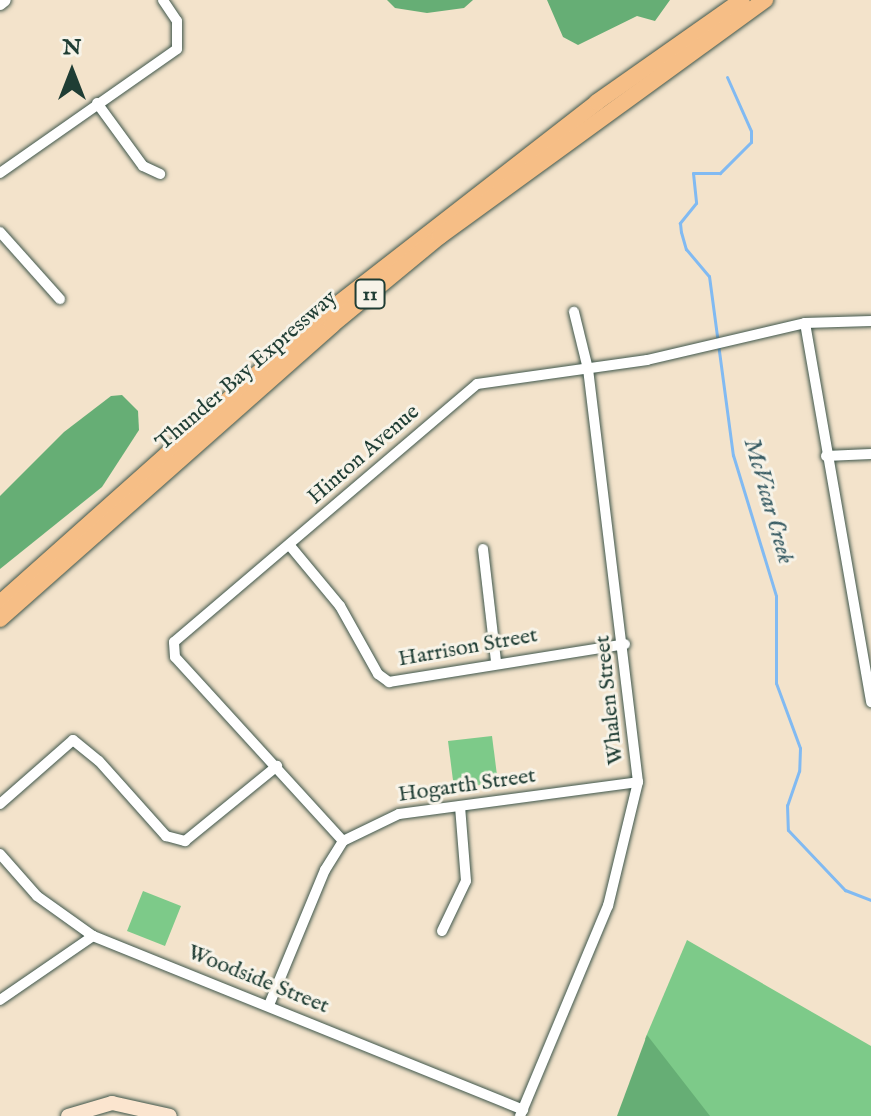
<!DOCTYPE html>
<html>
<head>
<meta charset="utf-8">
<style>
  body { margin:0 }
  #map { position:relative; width:871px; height:1116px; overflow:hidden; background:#f3e3cb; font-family:"IM FELL English",serif }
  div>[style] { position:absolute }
  .green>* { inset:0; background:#7dca89 }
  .forest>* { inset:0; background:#66ae75 }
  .stream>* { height:3px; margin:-1.5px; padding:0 1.5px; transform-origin:1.5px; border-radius:1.5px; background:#81baf2 }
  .roads { filter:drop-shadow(0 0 2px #3f564b) drop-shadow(0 0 2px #3f564b) }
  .minor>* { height:10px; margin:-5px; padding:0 5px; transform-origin:5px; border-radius:5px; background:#fff }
  .tertiary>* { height:12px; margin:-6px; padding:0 6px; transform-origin:6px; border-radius:6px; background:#fff }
  .secondary>* { height:14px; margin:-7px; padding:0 7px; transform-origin:7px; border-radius:7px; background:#fbe5cf }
  .trunk>* { height:16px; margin:-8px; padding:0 8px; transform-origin:8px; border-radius:8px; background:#f6be86 }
  span { translate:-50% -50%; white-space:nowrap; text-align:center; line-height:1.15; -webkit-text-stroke:6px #f7f3e8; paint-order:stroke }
  .shield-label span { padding:2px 6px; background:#f7f3e8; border:2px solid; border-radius:6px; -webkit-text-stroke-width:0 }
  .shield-label { font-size:20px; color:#1f3d34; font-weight:700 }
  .street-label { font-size:22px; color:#1f3d34 }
  .water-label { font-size:24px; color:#385c64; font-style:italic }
  .north { position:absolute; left:32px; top:32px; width:80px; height:80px; -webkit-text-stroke:6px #f7f3e8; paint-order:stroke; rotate:0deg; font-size:22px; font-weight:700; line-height:32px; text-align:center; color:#1f3d34 }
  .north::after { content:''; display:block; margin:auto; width:28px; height:36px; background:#1f3d34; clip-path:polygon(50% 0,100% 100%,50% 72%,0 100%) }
</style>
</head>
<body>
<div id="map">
  <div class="green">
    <i style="clip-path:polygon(492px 736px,498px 783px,454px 788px,448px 741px)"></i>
    <i style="clip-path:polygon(143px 891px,181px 906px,165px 946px,127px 931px)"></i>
    <i style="clip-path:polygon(687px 940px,871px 1046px,871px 1116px,704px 1116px,645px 1039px)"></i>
  </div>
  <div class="forest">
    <i style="clip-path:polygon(387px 0,473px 0,464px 8px,427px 13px,395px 8px)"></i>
    <i style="clip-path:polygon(547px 0,670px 0,655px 21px,637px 16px,578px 45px,563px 37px)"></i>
    <i style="clip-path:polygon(122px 395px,138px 411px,139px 430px,102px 487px,0 569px,0 496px,64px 432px,111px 396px)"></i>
    <i style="clip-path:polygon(647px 1035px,710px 1116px,617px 1116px)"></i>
  </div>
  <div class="stream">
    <i style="left:727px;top:77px;width:59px;rotate:66deg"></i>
    <i style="left:751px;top:131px;width:11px;rotate:90deg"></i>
    <i style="left:751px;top:142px;width:44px;rotate:135deg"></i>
    <i style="left:720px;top:173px;width:27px;rotate:180deg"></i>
    <i style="left:693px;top:173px;width:30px;rotate:84deg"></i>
    <i style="left:696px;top:203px;width:26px;rotate:129deg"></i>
    <i style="left:680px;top:223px;width:9px;rotate:84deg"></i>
    <i style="left:681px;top:232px;width:18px;rotate:74deg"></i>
    <i style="left:686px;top:249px;width:35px;rotate:50deg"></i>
    <i style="left:709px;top:276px;width:181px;rotate:82.4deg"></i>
    <i style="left:733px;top:455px;width:147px;rotate:73deg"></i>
    <i style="left:776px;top:596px;width:87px;rotate:90deg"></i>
    <i style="left:776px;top:683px;width:69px;rotate:69.7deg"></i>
    <i style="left:800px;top:748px;width:23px;rotate:92deg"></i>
    <i style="left:799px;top:771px;width:36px;rotate:109deg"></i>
    <i style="left:787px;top:805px;width:25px;rotate:88deg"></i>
    <i style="left:788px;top:830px;width:83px;rotate:46.5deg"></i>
    <i style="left:845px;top:890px;width:28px;rotate:21deg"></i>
  </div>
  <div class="roads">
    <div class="minor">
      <i style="left:97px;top:103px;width:78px;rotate:53.9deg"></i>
      <i style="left:143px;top:166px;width:19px;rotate:25deg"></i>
      <i style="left:0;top:173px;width:216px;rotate:-35deg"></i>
      <i style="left:177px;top:49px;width:28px;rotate:-90deg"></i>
      <i style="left:177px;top:21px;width:25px;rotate:-124deg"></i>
      <i style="left:0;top:232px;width:90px;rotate:48.2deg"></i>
      <i style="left:805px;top:323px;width:385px;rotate:80.1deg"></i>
      <i style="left:826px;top:456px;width:45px;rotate:-2.5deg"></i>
      <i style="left:291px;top:547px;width:77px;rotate:50.3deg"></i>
      <i style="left:340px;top:606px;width:78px;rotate:60.8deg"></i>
      <i style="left:378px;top:674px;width:14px;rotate:36deg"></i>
      <i style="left:389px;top:682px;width:239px;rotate:-9.1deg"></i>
      <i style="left:483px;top:549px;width:114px;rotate:83.4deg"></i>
      <i style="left:0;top:804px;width:97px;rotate:-41.2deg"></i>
      <i style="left:73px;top:740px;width:33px;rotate:39deg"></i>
      <i style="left:99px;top:761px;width:101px;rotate:48.2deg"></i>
      <i style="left:166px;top:836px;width:20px;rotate:15deg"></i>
      <i style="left:185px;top:841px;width:119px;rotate:-39.2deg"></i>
      <i style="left:343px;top:841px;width:249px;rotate:-132.4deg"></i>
      <i style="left:175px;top:657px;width:15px;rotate:-94deg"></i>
      <i style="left:174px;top:642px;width:398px;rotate:-40.4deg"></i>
      <i style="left:477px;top:384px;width:172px;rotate:-8deg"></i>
      <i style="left:647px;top:360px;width:162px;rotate:-13.2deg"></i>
      <i style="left:805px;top:323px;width:66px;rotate:-1.7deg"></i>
      <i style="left:0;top:854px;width:56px;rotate:48.6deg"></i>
      <i style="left:37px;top:896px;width:69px;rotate:35.5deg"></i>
      <i style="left:93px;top:936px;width:464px;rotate:22deg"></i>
      <i style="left:442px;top:931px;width:55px;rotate:-64.4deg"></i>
      <i style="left:466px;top:881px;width:75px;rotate:-94.6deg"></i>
      <i style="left:0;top:1000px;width:113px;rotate:-34.5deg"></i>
      <i style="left:269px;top:1005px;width:146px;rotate:-67.5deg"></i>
      <i style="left:325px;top:870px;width:34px;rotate:-58deg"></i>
      <i style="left:343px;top:841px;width:62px;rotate:-25.7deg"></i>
      <i style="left:399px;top:814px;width:241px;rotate:-7.6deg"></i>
      <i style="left:520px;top:1116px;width:228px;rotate:-67.3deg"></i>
      <i style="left:608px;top:906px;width:128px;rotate:-76.4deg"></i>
      <i style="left:638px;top:782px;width:416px;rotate:-96.9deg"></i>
      <i style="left:588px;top:369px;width:59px;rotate:-103.8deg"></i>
    </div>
    <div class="tertiary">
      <i style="left:0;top:4px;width:6px;rotate:-39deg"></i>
    </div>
    <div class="secondary">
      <i style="left:68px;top:1116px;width:46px;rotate:-16.5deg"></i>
      <i style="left:112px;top:1103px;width:59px;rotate:12.6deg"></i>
    </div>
    <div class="trunk">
      <i style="left:0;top:603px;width:429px;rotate:-41.7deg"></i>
      <i style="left:320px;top:318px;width:351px;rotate:-37.9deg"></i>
      <i style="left:597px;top:102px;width:177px;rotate:-35.1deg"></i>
      <i style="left:0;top:619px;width:443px;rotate:-41.5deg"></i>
      <i style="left:332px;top:325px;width:140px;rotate:-39.5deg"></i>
      <i style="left:440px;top:236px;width:402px;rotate:-36deg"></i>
    </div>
  </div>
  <div class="shield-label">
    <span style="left:370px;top:294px">11</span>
  </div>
  <div class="street-label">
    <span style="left:247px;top:371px;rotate:-41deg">Thunder Bay Expressway</span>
    <span style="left:364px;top:455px;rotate:-41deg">Hinton Avenue</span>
    <span style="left:468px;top:648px;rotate:-10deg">Harrison Street</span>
    <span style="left:610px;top:700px;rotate:-96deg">Whalen Street</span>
    <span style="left:467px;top:786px;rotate:-8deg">Hogarth Street</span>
    <span style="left:258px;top:980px;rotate:22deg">Woodside Street</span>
  </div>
  <div class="water-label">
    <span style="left:768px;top:501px;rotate:74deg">McVicar Creek</span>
  </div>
  <div class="north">N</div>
</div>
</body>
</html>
